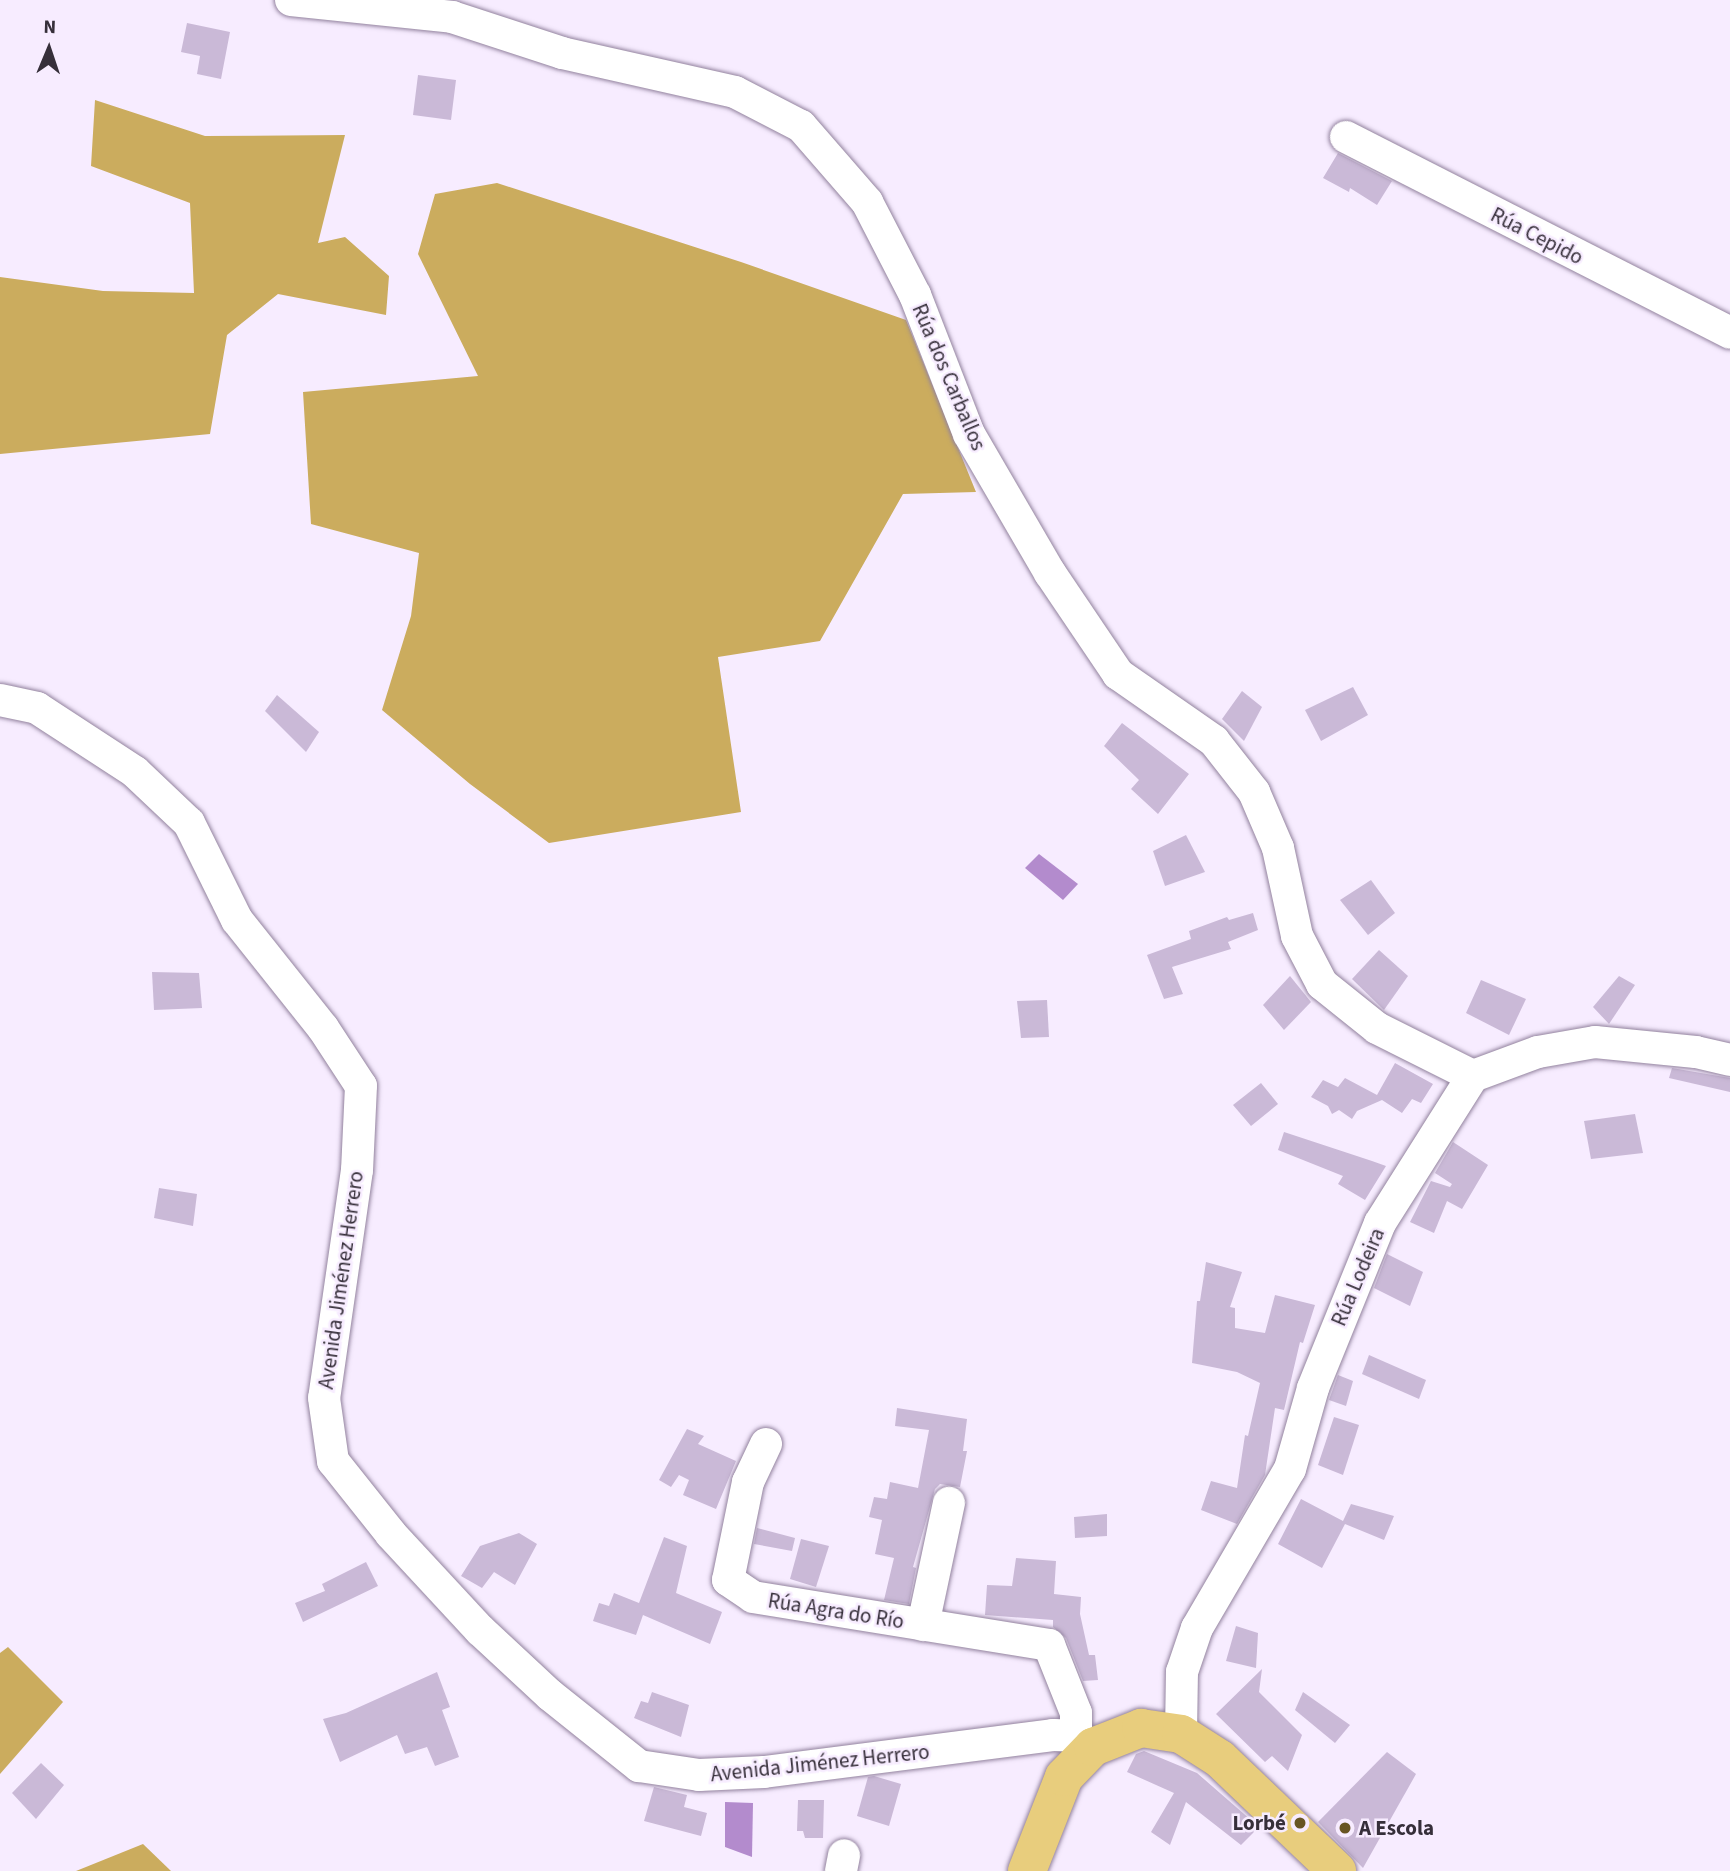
<!DOCTYPE html>
<html>
<head>
<meta charset="utf-8">
<style>
  body { margin:0 }
  #map { position:relative; width:1730px; height:1871px; overflow:hidden; background:#f7ecff; font-family:"Source Sans 3",sans-serif }
  div>[style] { position:absolute }
  .forest>* { inset:0; background:#cbac5e }
  .water>* { inset:0; background:#b38bcd }
  .building>* { inset:0; background:#cab9d7 }
  .roads { filter:drop-shadow(0 0 2px #92829e) drop-shadow(0 0 2px #92829e) }
  .minor>* { height:32px; margin:-16px; padding:0 16px; transform-origin:16px; border-radius:16px; background:#fff }
  .major>* { height:38px; margin:-19px; padding:0 19px; transform-origin:19px; border-radius:19px; background:#e8cd7d }
  .dots>* { width:19px; height:19px; translate:-50% -50%; box-sizing:border-box; border:4px solid #f7ecff; border-radius:50% }
  span { translate:-50% -50%; white-space:nowrap; text-align:center; line-height:1.15; -webkit-text-stroke:5px #f7ecff; paint-order:stroke }
  .street-label { font-size:21px; color:#362f3a }
  .poi-label { font-size:21px; color:#362f3a; font-weight:700 }
  .right { translate:-100% -50%; text-align:right }
  .left { translate:0 -50%; text-align:left }
  .north { position:absolute; left:14px; top:14px; width:70px; height:70px; -webkit-text-stroke:5px #f7ecff; paint-order:stroke; rotate:2deg; font-size:19px; font-weight:700; line-height:28px; text-align:center; color:#362f3a }
  .north::after { content:''; display:block; margin:auto; width:24px; height:32px; background:#362f3a; clip-path:polygon(50% 0,100% 100%,50% 72%,0 100%) }
</style>
</head>
<body>
<div id="map">
  <div class="forest">
    <i style="clip-path:polygon(95px 100px,205px 136px,345px 135px,318px 243px,345px 237px,389px 276px,386px 315px,278px 294px,227px 335px,210px 434px,0 454px,0 277px,103px 291px,194px 293px,190px 203px,91px 166px)"></i>
    <i style="clip-path:polygon(497px 183px,741px 262px,906px 320px,976px 492px,903px 494px,820px 641px,718px 657px,741px 812px,549px 843px,470px 784px,382px 710px,411px 616px,419px 553px,311px 524px,303px 392px,478px 376px,418px 254px,435px 194px)"></i>
    <i style="clip-path:polygon(8px 1647px,63px 1702px,0 1774px,0 1653px)"></i>
    <i style="clip-path:polygon(143px 1844px,171px 1871px,76px 1871px)"></i>
  </div>
  <div class="water">
    <i style="clip-path:polygon(1039px 854px,1078px 884px,1063px 900px,1025px 868px)"></i>
    <i style="clip-path:polygon(725px 1802px,753px 1803px,752px 1857px,725px 1847px)"></i>
  </div>
  <div class="building">
    <i style="clip-path:polygon(187px 23px,230px 32px,221px 79px,197px 74px,200px 56px,181px 52px)"></i>
    <i style="clip-path:polygon(418px 75px,456px 80px,451px 120px,413px 115px)"></i>
    <i style="clip-path:polygon(1338px 153px,1392px 181px,1377px 205px,1350px 188px,1349px 192px,1323px 178px)"></i>
    <i style="clip-path:polygon(1353px 687px,1368px 715px,1321px 741px,1305px 710px)"></i>
    <i style="clip-path:polygon(1242px 691px,1262px 707px,1244px 741px,1222px 719px)"></i>
    <i style="clip-path:polygon(277px 695px,319px 732px,306px 752px,265px 711px)"></i>
    <i style="clip-path:polygon(1122px 723px,1189px 774px,1158px 814px,1131px 789px,1139px 780px,1104px 746px)"></i>
    <i style="clip-path:polygon(1186px 835px,1205px 872px,1165px 886px,1153px 851px)"></i>
    <i style="clip-path:polygon(1371px 880px,1395px 913px,1368px 935px,1340px 900px)"></i>
    <i style="clip-path:polygon(1253px 913px,1258px 930px,1228px 942px,1231px 949px,1172px 967px,1183px 994px,1164px 999px,1147px 955px,1191px 939px,1189px 931px,1227px 917px,1229px 920px)"></i>
    <i style="clip-path:polygon(1379px 950px,1408px 976px,1384px 1010px,1352px 979px)"></i>
    <i style="clip-path:polygon(152px 972px,199px 973px,202px 1008px,154px 1010px)"></i>
    <i style="clip-path:polygon(1290px 976px,1311px 1002px,1284px 1030px,1263px 1005px)"></i>
    <i style="clip-path:polygon(1619px 976px,1635px 985px,1609px 1024px,1593px 1007px)"></i>
    <i style="clip-path:polygon(1481px 980px,1526px 999px,1509px 1035px,1466px 1013px)"></i>
    <i style="clip-path:polygon(1047px 1000px,1049px 1037px,1021px 1038px,1017px 1001px)"></i>
    <i style="clip-path:polygon(1395px 1063px,1433px 1084px,1421px 1103px,1412px 1099px,1402px 1113px,1382px 1100px,1357px 1111px,1352px 1119px,1339px 1110px,1332px 1114px,1328px 1106px,1311px 1097px,1323px 1080px,1338px 1087px,1345px 1078px,1377px 1095px)"></i>
    <i style="clip-path:polygon(1672px 1068px,1730px 1078px,1730px 1092px,1669px 1078px)"></i>
    <i style="clip-path:polygon(1261px 1083px,1278px 1104px,1251px 1126px,1233px 1105px)"></i>
    <i style="clip-path:polygon(1635px 1114px,1643px 1153px,1591px 1159px,1584px 1121px)"></i>
    <i style="clip-path:polygon(1284px 1132px,1372px 1161px,1386px 1166px,1365px 1200px,1338px 1184px,1343px 1176px,1278px 1150px)"></i>
    <i style="clip-path:polygon(1453px 1142px,1488px 1165px,1462px 1209px,1447px 1201px,1434px 1233px,1410px 1222px,1431px 1181px,1450px 1187px,1452px 1184px,1435px 1173px)"></i>
    <i style="clip-path:polygon(159px 1188px,197px 1194px,193px 1226px,154px 1218px)"></i>
    <i style="clip-path:polygon(1387px 1254px,1423px 1272px,1410px 1306px,1374px 1288px)"></i>
    <i style="clip-path:polygon(1206px 1262px,1242px 1272px,1230px 1307px,1235px 1308px,1235px 1328px,1265px 1333px,1275px 1295px,1315px 1305px,1303px 1343px,1300px 1342px,1284px 1410px,1275px 1408px,1265px 1475px,1237px 1524px,1201px 1510px,1211px 1481px,1237px 1488px,1245px 1435px,1248px 1436px,1260px 1383px,1237px 1372px,1192px 1363px,1197px 1301px,1200px 1301px)"></i>
    <i style="clip-path:polygon(1369px 1355px,1426px 1380px,1419px 1399px,1362px 1374px)"></i>
    <i style="clip-path:polygon(1338px 1375px,1353px 1381px,1346px 1406px,1329px 1400px)"></i>
    <i style="clip-path:polygon(897px 1408px,967px 1419px,963px 1451px,967px 1451px,960px 1487px,940px 1484px,935px 1489px,913px 1567px,916px 1568px,909px 1604px,884px 1600px,894px 1558px,875px 1554px,882px 1520px,869px 1517px,874px 1497px,887px 1499px,890px 1482px,918px 1488px,929px 1430px,895px 1426px)"></i>
    <i style="clip-path:polygon(1334px 1417px,1359px 1425px,1343px 1475px,1318px 1465px)"></i>
    <i style="clip-path:polygon(687px 1429px,704px 1436px,698px 1444px,736px 1461px,716px 1509px,683px 1495px,689px 1480px,679px 1475px,671px 1487px,659px 1480px)"></i>
    <i style="clip-path:polygon(1301px 1499px,1343px 1521px,1351px 1504px,1394px 1516px,1384px 1540px,1345px 1524px,1322px 1568px,1278px 1544px)"></i>
    <i style="clip-path:polygon(1107px 1514px,1107px 1536px,1075px 1538px,1074px 1517px)"></i>
    <i style="clip-path:polygon(757px 1528px,795px 1538px,792px 1551px,754px 1544px)"></i>
    <i style="clip-path:polygon(519px 1533px,537px 1544px,515px 1585px,494px 1572px,482px 1588px,461px 1576px,480px 1546px)"></i>
    <i style="clip-path:polygon(664px 1537px,687px 1546px,676px 1593px,722px 1612px,710px 1644px,643px 1615px,636px 1635px,593px 1621px,599px 1603px,609px 1606px,614px 1593px,639px 1603px)"></i>
    <i style="clip-path:polygon(801px 1539px,829px 1546px,816px 1587px,790px 1579px)"></i>
    <i style="clip-path:polygon(1016px 1558px,1056px 1561px,1054px 1594px,1081px 1597px,1080px 1614px,1089px 1655px,1095px 1655px,1098px 1680px,1083px 1681px,1066px 1638px,1053px 1627px,1053px 1620px,985px 1615px,987px 1585px,1012px 1586px)"></i>
    <i style="clip-path:polygon(366px 1562px,378px 1586px,303px 1622px,295px 1603px,325px 1591px,322px 1584px)"></i>
    <i style="clip-path:polygon(1236px 1626px,1258px 1633px,1256px 1668px,1226px 1661px)"></i>
    <i style="clip-path:polygon(1262px 1669px,1259px 1692px,1302px 1735px,1288px 1771px,1272px 1756px,1265px 1762px,1216px 1714px)"></i>
    <i style="clip-path:polygon(437px 1672px,450px 1707px,442px 1710px,459px 1757px,435px 1766px,427px 1747px,405px 1754px,397px 1735px,340px 1762px,323px 1719px,346px 1713px)"></i>
    <i style="clip-path:polygon(652px 1692px,689px 1705px,681px 1737px,634px 1718px,641px 1701px,648px 1703px)"></i>
    <i style="clip-path:polygon(1303px 1692px,1350px 1725px,1335px 1743px,1295px 1710px)"></i>
    <i style="clip-path:polygon(1144px 1751px,1197px 1773px,1259px 1827px,1241px 1845px,1186px 1802px,1170px 1845px,1151px 1832px,1174px 1793px,1127px 1772px,1136px 1754px)"></i>
    <i style="clip-path:polygon(1387px 1752px,1416px 1774px,1363px 1868px,1318px 1822px)"></i>
    <i style="clip-path:polygon(41px 1763px,64px 1785px,36px 1819px,12px 1793px)"></i>
    <i style="clip-path:polygon(874px 1776px,901px 1784px,889px 1826px,857px 1816px,868px 1777px)"></i>
    <i style="clip-path:polygon(654px 1787px,687px 1795px,684px 1807px,707px 1813px,701px 1836px,644px 1821px)"></i>
    <i style="clip-path:polygon(798px 1800px,824px 1800px,823px 1838px,805px 1838px,803px 1831px,797px 1831px)"></i>
  </div>
  <div class="roads">
    <div class="minor">
      <i style="left:291px;top:0;width:162px;rotate:6deg"></i>
      <i style="left:452px;top:17px;width:116px;rotate:18.1deg"></i>
      <i style="left:562px;top:53px;width:177px;rotate:12.7deg"></i>
      <i style="left:735px;top:92px;width:74px;rotate:27.3deg"></i>
      <i style="left:801px;top:126px;width:101px;rotate:49deg"></i>
      <i style="left:867px;top:202px;width:105px;rotate:62.7deg"></i>
      <i style="left:915px;top:295px;width:149px;rotate:68.8deg"></i>
      <i style="left:969px;top:434px;width:161px;rotate:59.8deg"></i>
      <i style="left:1050px;top:573px;width:122px;rotate:56deg"></i>
      <i style="left:1118px;top:674px;width:117px;rotate:34.9deg"></i>
      <i style="left:1214px;top:741px;width:65px;rotate:51.9deg"></i>
      <i style="left:1254px;top:792px;width:61px;rotate:66.8deg"></i>
      <i style="left:1278px;top:848px;width:90px;rotate:77.8deg"></i>
      <i style="left:1297px;top:936px;width:54px;rotate:62.5deg"></i>
      <i style="left:1322px;top:984px;width:70px;rotate:38.7deg"></i>
      <i style="left:1377px;top:1028px;width:107px;rotate:26.6deg"></i>
      <i style="left:1346px;top:137px;width:431px;rotate:27deg"></i>
      <i style="left:0;top:700px;width:38px;rotate:12deg"></i>
      <i style="left:37px;top:708px;width:117px;rotate:33.1deg"></i>
      <i style="left:135px;top:772px;width:74px;rotate:43.4deg"></i>
      <i style="left:189px;top:823px;width:108px;rotate:63.7deg"></i>
      <i style="left:237px;top:920px;width:138px;rotate:51.5deg"></i>
      <i style="left:323px;top:1028px;width:69px;rotate:56.8deg"></i>
      <i style="left:361px;top:1086px;width:84px;rotate:92.7deg"></i>
      <i style="left:357px;top:1170px;width:230px;rotate:98.2deg"></i>
      <i style="left:324px;top:1398px;width:64px;rotate:81.9deg"></i>
      <i style="left:333px;top:1461px;width:93px;rotate:51.5deg"></i>
      <i style="left:391px;top:1534px;width:131px;rotate:47.2deg"></i>
      <i style="left:480px;top:1630px;width:96px;rotate:42.9deg"></i>
      <i style="left:550px;top:1695px;width:114px;rotate:38.6deg"></i>
      <i style="left:639px;top:1766px;width:61px;rotate:8.5deg"></i>
      <i style="left:699px;top:1775px;width:65px;rotate:-2.6deg"></i>
      <i style="left:764px;top:1772px;width:291px;rotate:-7.3deg"></i>
      <i style="left:1053px;top:1735px;width:23px;rotate:2deg"></i>
      <i style="left:1076px;top:1736px;width:20px;rotate:33deg"></i>
      <i style="left:766px;top:1444px;width:42px;rotate:115.3deg"></i>
      <i style="left:748px;top:1482px;width:100px;rotate:101.5deg"></i>
      <i style="left:728px;top:1580px;width:30px;rotate:34deg"></i>
      <i style="left:753px;top:1597px;width:300px;rotate:9.2deg"></i>
      <i style="left:1049px;top:1645px;width:73px;rotate:68.3deg"></i>
      <i style="left:1076px;top:1713px;width:23px;rotate:90deg"></i>
      <i style="left:923px;top:1625px;width:125px;rotate:-78deg"></i>
      <i style="left:1181px;top:1734px;width:62px;rotate:-89.1deg"></i>
      <i style="left:1182px;top:1672px;width:46px;rotate:-71.2deg"></i>
      <i style="left:1197px;top:1628px;width:184px;rotate:-59.7deg"></i>
      <i style="left:1290px;top:1469px;width:84px;rotate:-74.1deg"></i>
      <i style="left:1313px;top:1388px;width:178px;rotate:-67.9deg"></i>
      <i style="left:1380px;top:1223px;width:174px;rotate:-57.7deg"></i>
      <i style="left:1473px;top:1076px;width:69px;rotate:-20.3deg"></i>
      <i style="left:1538px;top:1052px;width:58px;rotate:-10deg"></i>
      <i style="left:1595px;top:1042px;width:101px;rotate:5.7deg"></i>
      <i style="left:1696px;top:1052px;width:35px;rotate:13deg"></i>
      <i style="left:841px;top:1871px;width:16px;rotate:-79deg"></i>
    </div>
    <div class="major">
      <i style="left:1027px;top:1871px;width:101px;rotate:-68.5deg"></i>
      <i style="left:1064px;top:1777px;width:42px;rotate:-46deg"></i>
      <i style="left:1093px;top:1747px;width:52px;rotate:-21.6deg"></i>
      <i style="left:1141px;top:1728px;width:40px;rotate:8.5deg"></i>
      <i style="left:1181px;top:1734px;width:46px;rotate:32.7deg"></i>
      <i style="left:1220px;top:1759px;width:162px;rotate:43.7deg"></i>
    </div>
  </div>
  <div class="dots">
    <i style="left:1300px;top:1823px;background:#685523"></i>
    <i style="left:1345px;top:1828px;background:#685523"></i>
  </div>
  <div class="street-label">
    <span style="left:1537px;top:236px;rotate:27deg">Rúa Cepido</span>
    <span style="left:949px;top:377px;rotate:67deg">Rúa dos Carballos</span>
    <span style="left:1358px;top:1277px;rotate:-67deg">Rúa Lodeira</span>
    <span style="left:341px;top:1280px;rotate:-82deg">Avenida Jiménez Herrero</span>
    <span style="left:836px;top:1611px;rotate:9deg">Rúa Agra do Río</span>
    <span style="left:820px;top:1763px;rotate:-6deg">Avenida Jiménez Herrero</span>
  </div>
  <div class="poi-label">
    <span class="right" style="left:1286px;top:1823px">Lorbé</span>
    <span class="left" style="left:1359px;top:1828px">A Escola</span>
  </div>
  <div class="north">N</div>
</div>
</body>
</html>
